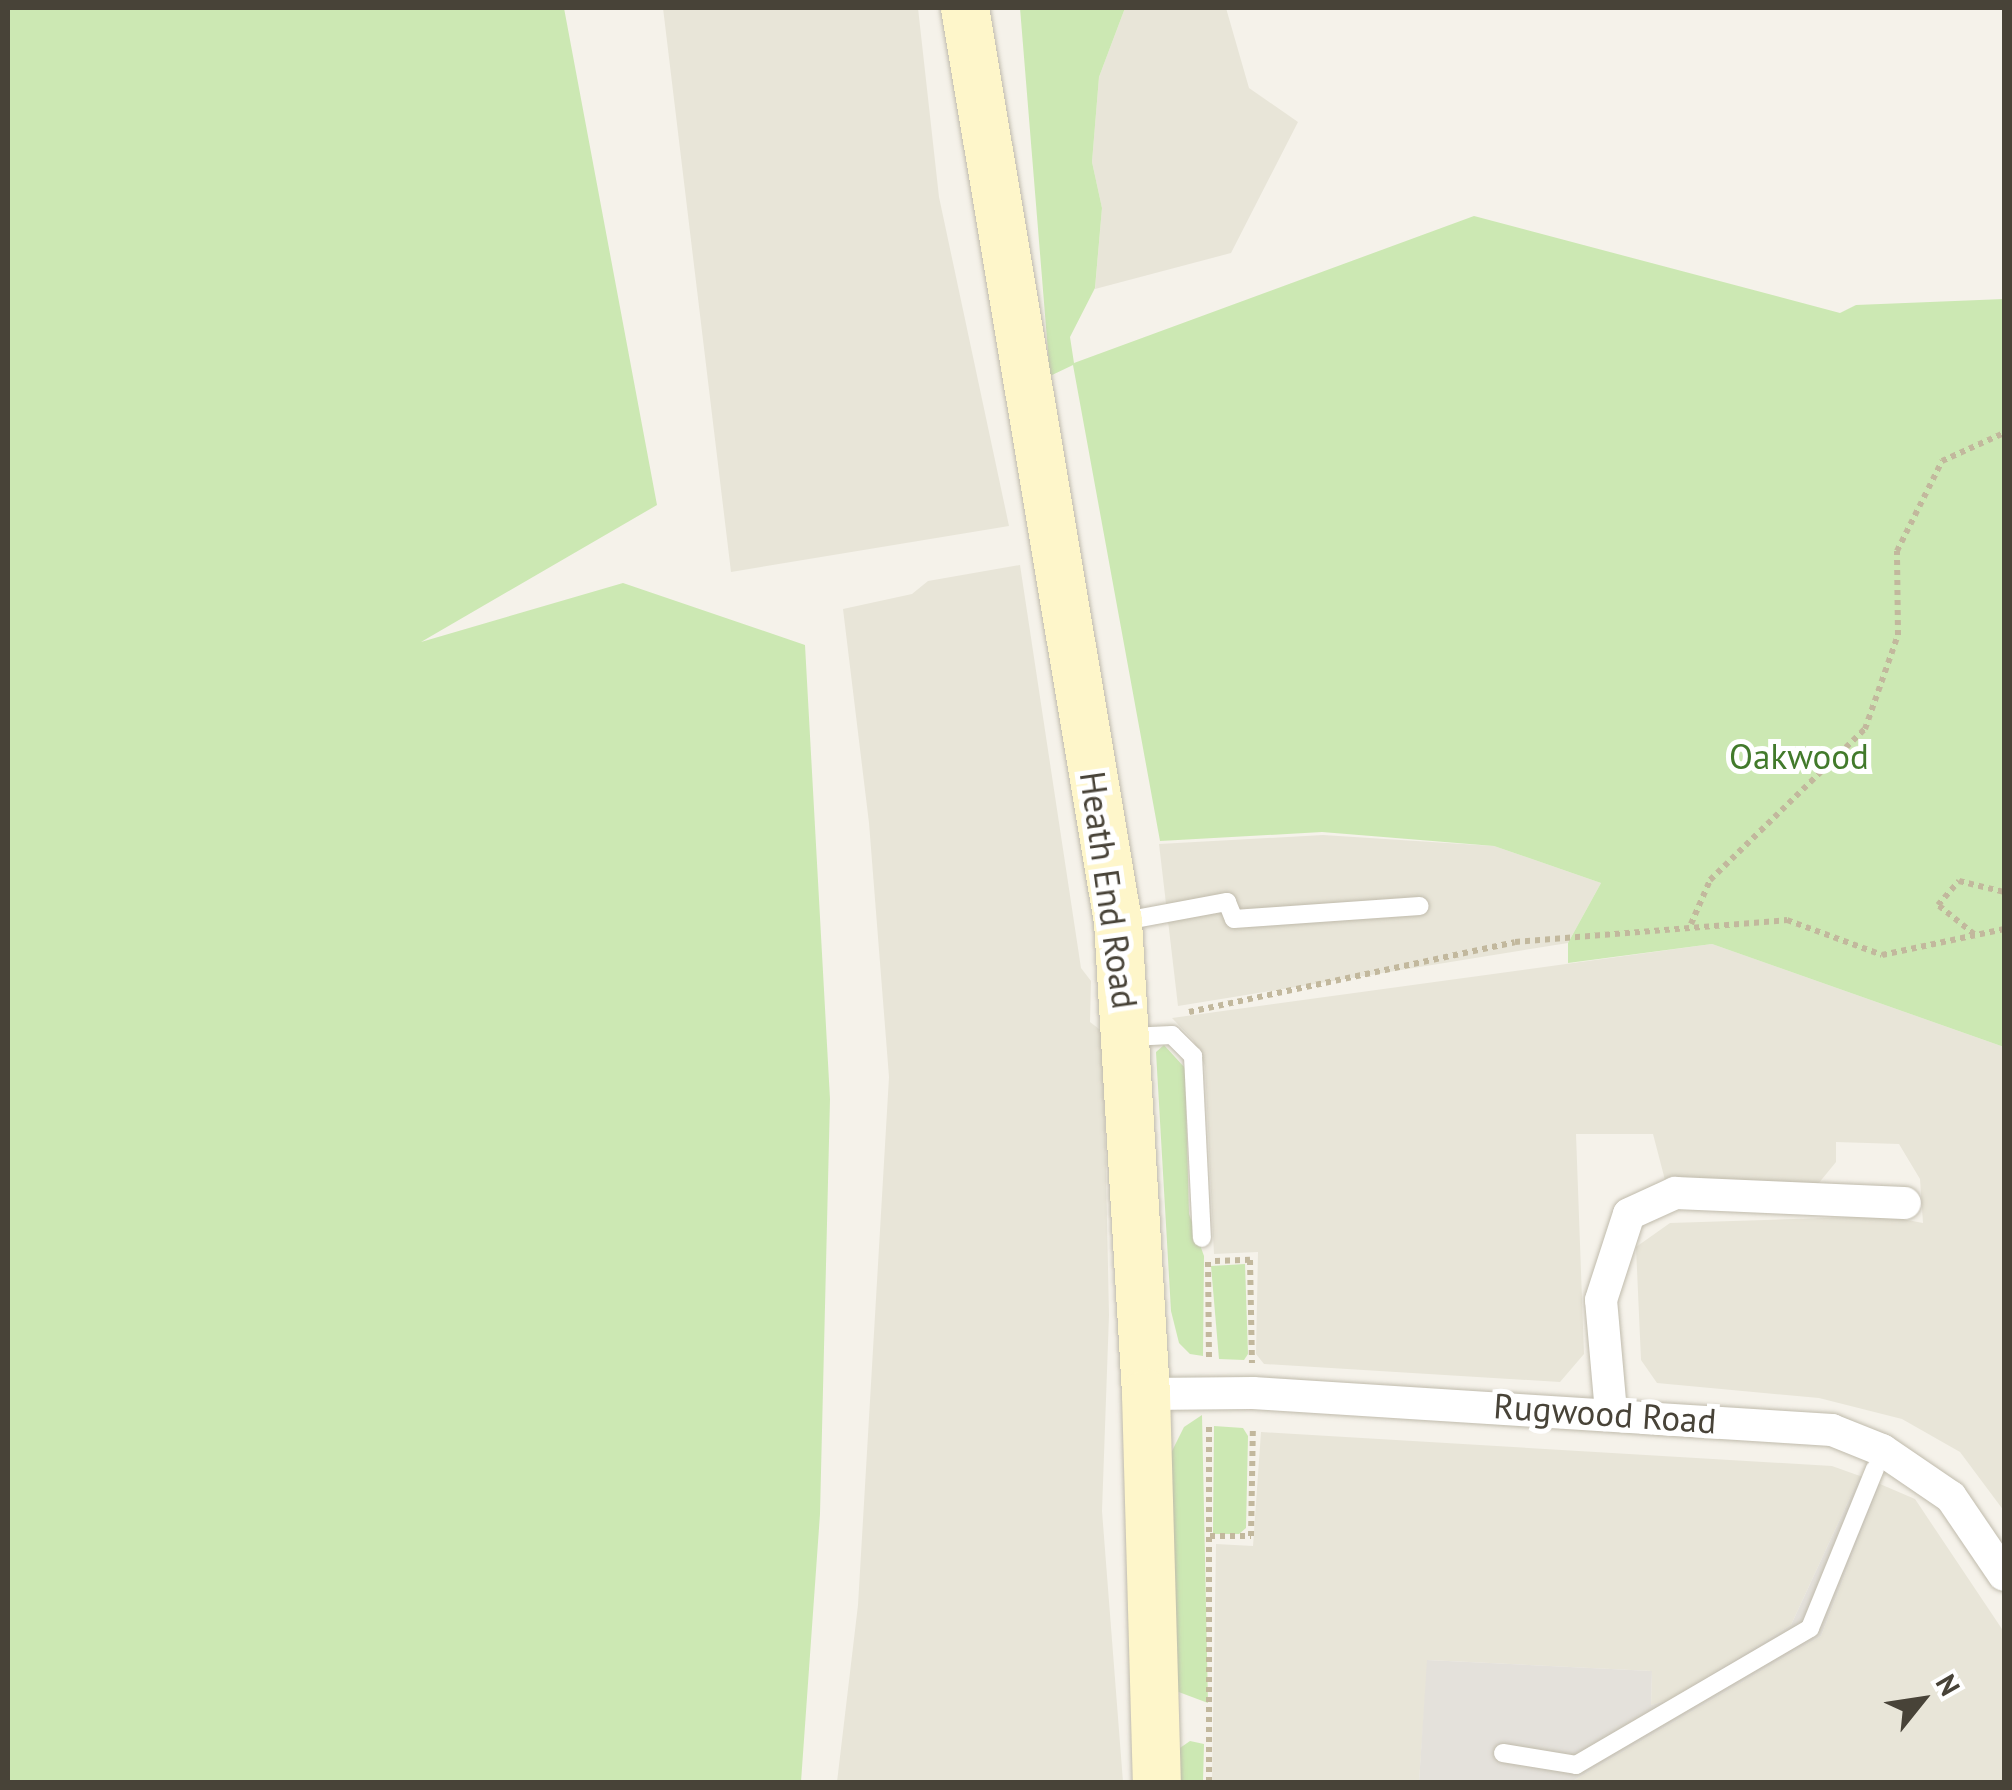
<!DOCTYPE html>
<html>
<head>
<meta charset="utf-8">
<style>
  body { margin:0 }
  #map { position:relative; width:2012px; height:1790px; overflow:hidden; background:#f5f2ea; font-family:"PT Sans",sans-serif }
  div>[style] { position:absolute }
  .residential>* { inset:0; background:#e8e5d8 }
  .industrial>* { inset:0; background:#e4e1db }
  .green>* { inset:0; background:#cce8b3 }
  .path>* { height:6px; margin-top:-3px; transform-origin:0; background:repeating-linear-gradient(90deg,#c2b89d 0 5px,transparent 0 10px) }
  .roads { filter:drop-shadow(0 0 2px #c0bbac) drop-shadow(0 0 2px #c0bbac) }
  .lane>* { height:18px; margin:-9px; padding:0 9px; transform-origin:9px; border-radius:9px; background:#fff }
  .street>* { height:32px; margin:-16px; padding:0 16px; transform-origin:16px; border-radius:16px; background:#fff }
  .secondary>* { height:48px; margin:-24px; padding:0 24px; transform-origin:24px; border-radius:24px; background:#fef6ca }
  span { translate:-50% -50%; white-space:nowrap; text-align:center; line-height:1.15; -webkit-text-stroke:10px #fff; paint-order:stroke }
  .park-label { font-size:35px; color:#427a2b }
  .street-label { font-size:35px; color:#484338 }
  .frame { position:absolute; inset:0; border:10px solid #484338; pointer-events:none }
  .north { position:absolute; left:1872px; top:1650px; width:100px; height:100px; -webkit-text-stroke:8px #fff; paint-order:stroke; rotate:60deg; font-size:28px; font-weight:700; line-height:40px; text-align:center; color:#484338 }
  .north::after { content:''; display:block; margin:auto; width:35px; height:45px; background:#484338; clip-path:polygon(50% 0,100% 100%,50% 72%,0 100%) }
</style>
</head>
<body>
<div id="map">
  <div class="residential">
    <i style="clip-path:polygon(663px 8px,918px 8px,939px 197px,1009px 526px,731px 572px)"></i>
    <i style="clip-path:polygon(1125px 8px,1226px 8px,1249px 88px,1298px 122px,1231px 253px,1095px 289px,1102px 208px,1092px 162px,1099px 77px)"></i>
    <i style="clip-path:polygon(1020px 565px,1081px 968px,1091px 981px,1090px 1022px,1103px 1032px,1109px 1315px,1102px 1511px,1123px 1782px,837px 1782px,858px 1605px,889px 1077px,869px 823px,843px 609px,912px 594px,928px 581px)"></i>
    <i style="clip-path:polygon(1323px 835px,1494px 846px,1601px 883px,1568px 943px,1178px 1006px,1159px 844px)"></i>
    <i style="clip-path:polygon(1712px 944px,2004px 1047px,2004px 1511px,1960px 1452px,1902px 1419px,1819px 1398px,1657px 1383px,1641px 1360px,1636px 1247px,1670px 1223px,1886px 1216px,1923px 1223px,1920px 1179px,1899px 1144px,1836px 1142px,1836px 1162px,1818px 1184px,1665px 1180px,1653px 1134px,1576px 1134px,1584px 1354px,1560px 1382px,1264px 1364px,1256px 1354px,1258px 1252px,1214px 1254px,1205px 1066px,1193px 1040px,1172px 1018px)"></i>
    <i style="clip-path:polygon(1261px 1432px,1832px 1466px,1860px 1476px,1791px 1625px,1669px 1700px,1651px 1705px,1652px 1671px,1428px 1660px,1419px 1782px,1212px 1782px,1216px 1544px,1253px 1546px)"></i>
    <i style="clip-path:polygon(1880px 1484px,1915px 1499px,2004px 1632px,2004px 1782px,1571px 1782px,1821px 1636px)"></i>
  </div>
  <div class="industrial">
    <i style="clip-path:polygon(1860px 1476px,1880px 1484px,1821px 1636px,1571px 1782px,1419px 1782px,1427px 1660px,1652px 1671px,1651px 1705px,1669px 1700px,1791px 1625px)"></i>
  </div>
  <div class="green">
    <i style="clip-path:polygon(8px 8px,564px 8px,657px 505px,421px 642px,623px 583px,805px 645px,830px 1099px,820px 1514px,801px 1782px,8px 1782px)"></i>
    <i style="clip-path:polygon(1020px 8px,1125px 8px,1099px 77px,1092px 162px,1102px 208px,1095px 288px,1070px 337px,1074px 363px,1474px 216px,1840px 313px,1856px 305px,2004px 299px,2004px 1047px,1712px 944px,1568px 963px,1568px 943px,1601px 883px,1494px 846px,1322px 832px,1160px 841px,1073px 365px,1050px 376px)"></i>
    <i style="clip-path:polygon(1164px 1045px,1185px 1068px,1189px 1214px,1204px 1256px,1203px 1356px,1190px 1354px,1179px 1343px,1171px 1311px,1156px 1052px)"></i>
    <i style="clip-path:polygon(1245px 1264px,1248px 1354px,1244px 1360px,1219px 1359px,1211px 1266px)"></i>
    <i style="clip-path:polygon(1202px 1415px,1208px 1703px,1176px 1691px,1167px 1461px,1184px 1427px)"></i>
    <i style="clip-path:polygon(1214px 1426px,1243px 1428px,1248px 1436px,1246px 1528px,1239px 1534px,1213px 1534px)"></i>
    <i style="clip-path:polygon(1190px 1741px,1204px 1744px,1203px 1782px,1178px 1782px,1177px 1750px)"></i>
  </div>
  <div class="path">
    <i style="left:1691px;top:924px;width:48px;rotate:-66.6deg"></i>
    <i style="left:1710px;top:880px;width:216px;rotate:-44.3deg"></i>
    <i style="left:1865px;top:729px;width:100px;rotate:-70.7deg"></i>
    <i style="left:1898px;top:635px;width:84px;rotate:-90.7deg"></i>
    <i style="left:1897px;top:551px;width:101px;rotate:-63.4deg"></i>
    <i style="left:1942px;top:461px;width:68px;rotate:-24.3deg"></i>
    <i style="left:1974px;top:934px;width:46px;rotate:-141.1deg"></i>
    <i style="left:1938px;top:905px;width:32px;rotate:-49deg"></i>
    <i style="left:1959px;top:881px;width:46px;rotate:13.7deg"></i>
    <i style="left:1189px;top:1012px;width:333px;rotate:-12.1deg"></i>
    <i style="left:1515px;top:942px;width:273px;rotate:-4.6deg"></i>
    <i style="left:1787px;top:920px;width:101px;rotate:20.2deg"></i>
    <i style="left:1882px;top:955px;width:125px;rotate:-12deg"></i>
    <i style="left:1215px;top:1261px;width:35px;rotate:-2deg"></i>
    <i style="left:1250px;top:1260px;width:103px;rotate:88.9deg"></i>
    <i style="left:1208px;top:1262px;width:98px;rotate:89.4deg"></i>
    <i style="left:1210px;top:1536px;width:41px"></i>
    <i style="left:1251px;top:1536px;width:110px;rotate:-89deg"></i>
    <i style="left:1209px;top:1782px;width:355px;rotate:-90deg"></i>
  </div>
  <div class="roads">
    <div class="lane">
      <i style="left:1119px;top:922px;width:110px;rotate:-10.5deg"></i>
      <i style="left:1227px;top:902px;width:18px;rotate:68deg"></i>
      <i style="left:1234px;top:919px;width:186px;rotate:-4deg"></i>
      <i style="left:1129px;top:1037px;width:43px;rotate:-2.7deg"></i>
      <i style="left:1172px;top:1035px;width:30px;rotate:45deg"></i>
      <i style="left:1193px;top:1056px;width:182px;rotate:87.2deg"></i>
      <i style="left:1503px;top:1753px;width:74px;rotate:9.3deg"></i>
      <i style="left:1576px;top:1765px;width:271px;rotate:-30.3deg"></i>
      <i style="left:1810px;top:1628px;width:172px;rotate:-67.8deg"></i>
    </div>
    <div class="street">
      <i style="left:1146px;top:1394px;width:107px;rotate:-0.5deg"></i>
      <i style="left:1253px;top:1393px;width:580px;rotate:3.66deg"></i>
      <i style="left:1832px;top:1430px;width:54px;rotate:21.8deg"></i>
      <i style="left:1882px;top:1450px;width:83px;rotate:34.3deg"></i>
      <i style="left:1951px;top:1497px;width:94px;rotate:55.8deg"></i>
      <i style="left:1611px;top:1412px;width:112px;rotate:-95.1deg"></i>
      <i style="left:1601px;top:1300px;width:90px;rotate:-72deg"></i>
      <i style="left:1629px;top:1214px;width:51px;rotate:-24.5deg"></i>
      <i style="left:1675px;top:1193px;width:230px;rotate:2.5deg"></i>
    </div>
    <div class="secondary">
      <i style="left:965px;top:8px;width:927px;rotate:80.5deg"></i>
      <i style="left:1118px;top:922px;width:473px;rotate:86.6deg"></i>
      <i style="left:1146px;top:1394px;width:388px;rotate:88.4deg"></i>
    </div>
  </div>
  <div class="park-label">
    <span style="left:1799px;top:756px">Oakwood</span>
  </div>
  <div class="street-label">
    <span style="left:1109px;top:890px;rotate:82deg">Heath End Road</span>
    <span style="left:1605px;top:1413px;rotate:4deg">Rugwood Road</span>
  </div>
  <div class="frame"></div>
  <div class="north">N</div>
</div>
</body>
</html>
